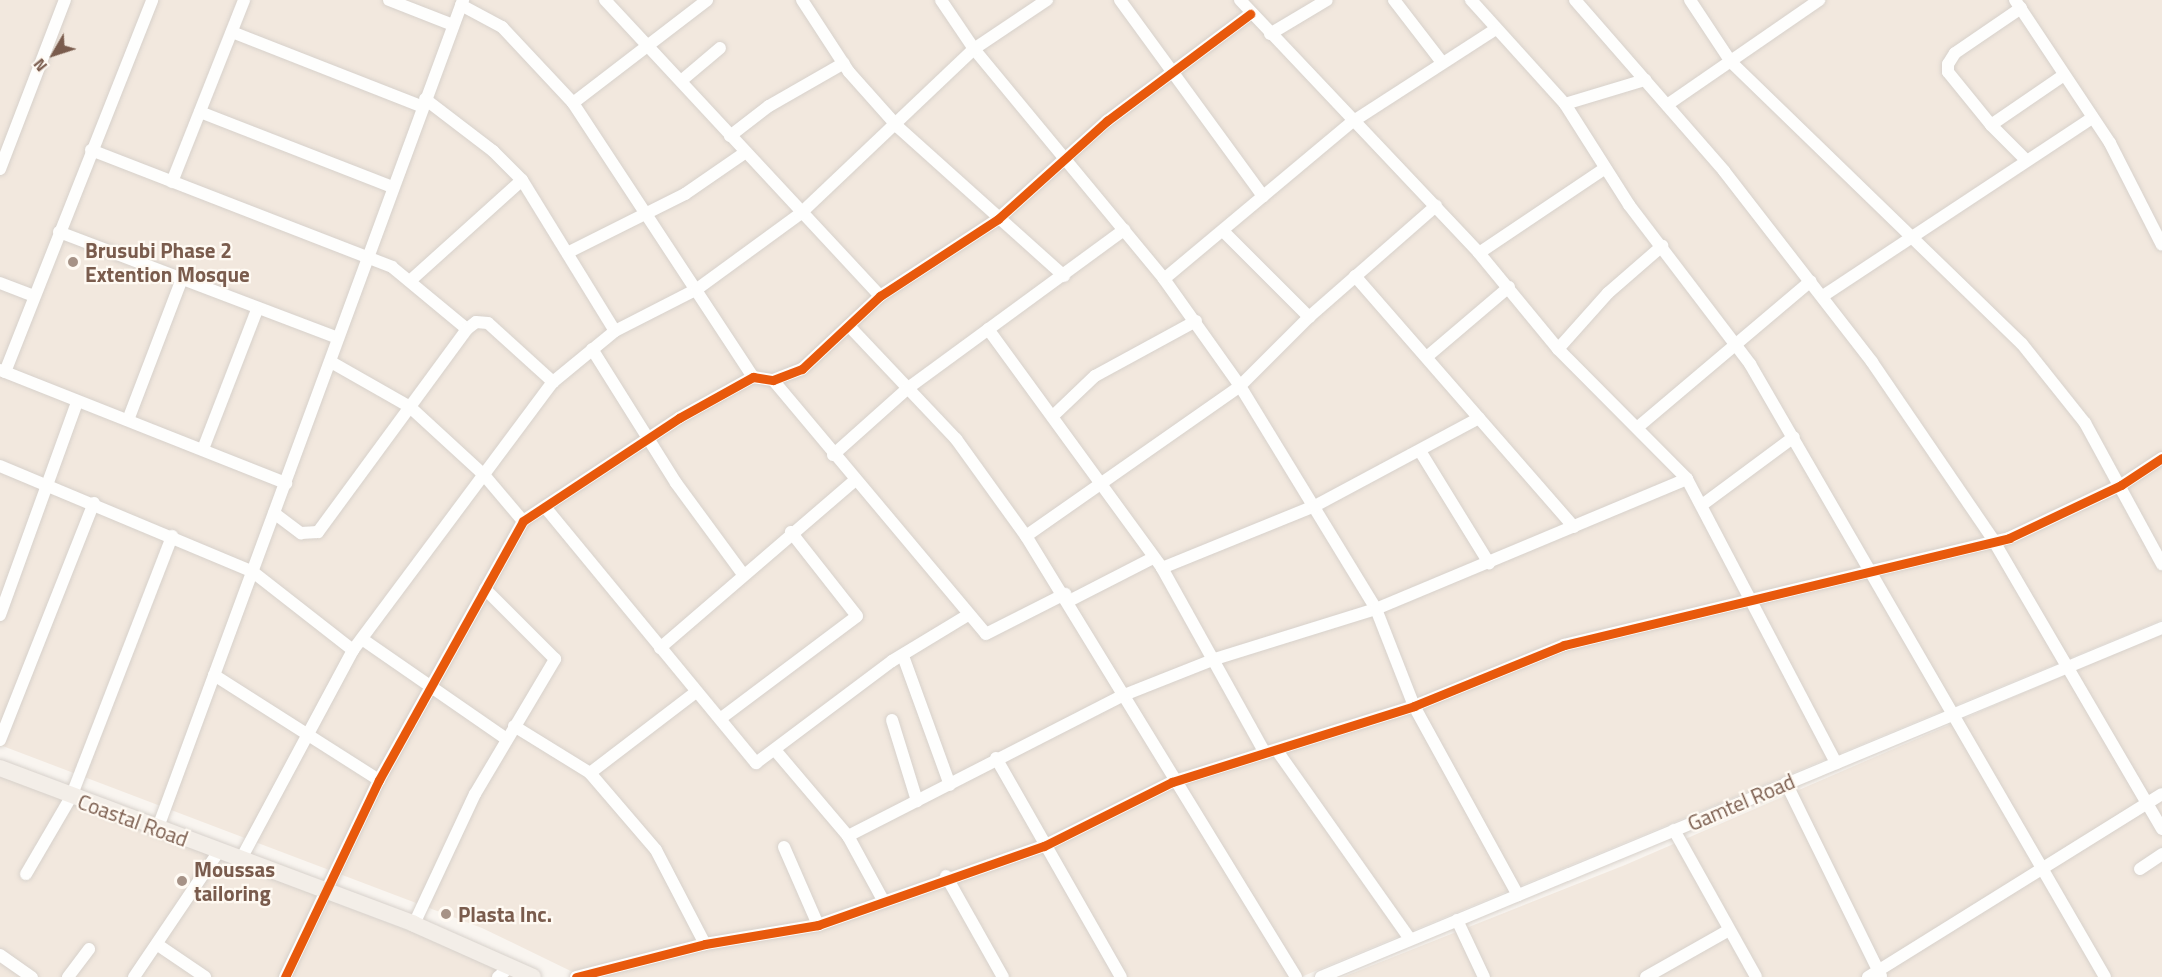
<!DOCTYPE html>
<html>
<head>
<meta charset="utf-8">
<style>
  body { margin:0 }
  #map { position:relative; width:2162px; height:977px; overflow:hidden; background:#f9f5f0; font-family:"Titillium Web",sans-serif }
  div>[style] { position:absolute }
  .residential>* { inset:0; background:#f2e8de }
  .roads { filter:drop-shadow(0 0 2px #d7d1cb) drop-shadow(0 0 2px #d7d1cb) }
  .minor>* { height:12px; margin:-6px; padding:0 6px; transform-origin:6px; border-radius:6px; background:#fefefd }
  .major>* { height:16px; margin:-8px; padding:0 8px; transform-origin:8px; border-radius:8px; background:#f3eee8 }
  .cycleway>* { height:9px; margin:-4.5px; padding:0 4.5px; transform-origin:4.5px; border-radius:4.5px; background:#e8590c }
  .dots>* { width:16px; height:16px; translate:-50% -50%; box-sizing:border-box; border:3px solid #fffaf3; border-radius:50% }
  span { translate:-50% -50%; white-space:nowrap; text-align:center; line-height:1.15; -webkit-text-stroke:4.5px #fffaf3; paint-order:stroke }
  .poi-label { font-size:21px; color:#7a5c4d; font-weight:700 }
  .left { translate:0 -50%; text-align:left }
  .street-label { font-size:21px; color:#7a5c4d }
  .north { position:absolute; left:24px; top:24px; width:60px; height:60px; -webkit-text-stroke:4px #fffaf3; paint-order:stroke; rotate:231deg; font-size:16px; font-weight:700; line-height:24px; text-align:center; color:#7a5c4d }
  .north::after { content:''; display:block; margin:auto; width:21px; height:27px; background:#7a5c4d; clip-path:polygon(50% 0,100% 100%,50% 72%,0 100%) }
</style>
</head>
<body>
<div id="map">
  <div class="residential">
    <i style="clip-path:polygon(0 0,2162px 0,2162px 620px,1301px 977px,583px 977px,482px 928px,0 745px)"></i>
    <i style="clip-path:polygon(2162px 633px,2162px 977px,1343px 977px,1625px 865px)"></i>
    <i style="clip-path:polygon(0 775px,475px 956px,520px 977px,0 977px)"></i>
  </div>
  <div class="roads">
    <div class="minor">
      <i style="left:389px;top:0;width:69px;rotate:21.3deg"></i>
      <i style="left:605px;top:0;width:404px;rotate:47.1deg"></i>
      <i style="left:802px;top:0;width:86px;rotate:56.9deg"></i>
      <i style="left:849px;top:72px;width:74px;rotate:48.3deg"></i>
      <i style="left:898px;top:127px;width:223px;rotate:41.9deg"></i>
      <i style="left:941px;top:0;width:59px;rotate:56deg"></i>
      <i style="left:974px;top:49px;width:298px;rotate:50.4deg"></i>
      <i style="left:1164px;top:279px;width:131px;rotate:54.6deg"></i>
      <i style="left:1240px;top:386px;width:261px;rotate:58.6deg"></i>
      <i style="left:1376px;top:609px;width:104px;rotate:68.6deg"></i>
      <i style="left:1414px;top:706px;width:216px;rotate:61.2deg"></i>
      <i style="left:1120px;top:0;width:243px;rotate:53.9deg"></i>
      <i style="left:1240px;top:0;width:348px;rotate:46.6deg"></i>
      <i style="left:1479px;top:253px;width:124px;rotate:50.5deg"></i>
      <i style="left:1558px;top:349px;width:183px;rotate:45.2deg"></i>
      <i style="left:1687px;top:479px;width:321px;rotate:62.3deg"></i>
      <i style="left:1394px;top:0;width:77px;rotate:52.4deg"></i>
      <i style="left:1471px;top:0;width:140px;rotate:47.9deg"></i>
      <i style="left:1565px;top:104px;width:120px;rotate:57.6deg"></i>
      <i style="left:1629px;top:205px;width:200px;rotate:52.7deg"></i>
      <i style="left:1750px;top:364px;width:708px;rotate:59.92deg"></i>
      <i style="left:1575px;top:0;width:227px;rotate:48.9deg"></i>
      <i style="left:1724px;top:171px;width:242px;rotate:52.2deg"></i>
      <i style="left:1872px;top:362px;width:213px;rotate:55.7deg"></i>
      <i style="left:1992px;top:538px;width:337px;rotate:59.7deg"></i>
      <i style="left:1690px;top:0;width:74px;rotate:56.5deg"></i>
      <i style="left:1731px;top:62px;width:405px;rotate:44.1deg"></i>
      <i style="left:2022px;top:344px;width:101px;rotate:51.4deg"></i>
      <i style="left:2085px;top:423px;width:161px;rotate:61.4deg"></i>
      <i style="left:2015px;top:0;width:172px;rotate:56.4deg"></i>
      <i style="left:2110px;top:143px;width:114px;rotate:63deg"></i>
      <i style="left:461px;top:5px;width:47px;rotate:28.2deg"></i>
      <i style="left:502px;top:27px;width:104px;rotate:46.9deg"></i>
      <i style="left:573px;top:103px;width:328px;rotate:56.7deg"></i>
      <i style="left:2021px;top:8px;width:80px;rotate:145.7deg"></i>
      <i style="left:1955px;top:53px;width:13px;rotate:122deg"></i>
      <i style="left:1948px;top:64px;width:8px;rotate:90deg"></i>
      <i style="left:1948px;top:72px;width:68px;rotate:50.9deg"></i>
      <i style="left:1991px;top:125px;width:48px;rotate:45deg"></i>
      <i style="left:232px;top:32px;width:203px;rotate:21.4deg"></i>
      <i style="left:1270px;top:34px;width:66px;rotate:-30.8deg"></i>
      <i style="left:681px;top:81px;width:51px;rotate:-40.2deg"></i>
      <i style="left:425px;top:99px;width:86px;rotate:37.4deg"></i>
      <i style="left:493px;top:151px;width:41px;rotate:45deg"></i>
      <i style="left:522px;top:180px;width:177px;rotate:58.4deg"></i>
      <i style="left:573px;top:103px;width:169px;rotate:-37.5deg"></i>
      <i style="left:1565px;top:104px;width:84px;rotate:-16.7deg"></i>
      <i style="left:1667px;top:105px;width:185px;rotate:-34.6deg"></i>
      <i style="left:200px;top:112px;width:204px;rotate:21.3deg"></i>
      <i style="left:1991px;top:125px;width:88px;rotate:-34.4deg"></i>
      <i style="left:730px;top:136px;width:49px;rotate:-37.6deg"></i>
      <i style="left:769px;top:106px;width:86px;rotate:-29.8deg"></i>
      <i style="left:91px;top:150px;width:323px;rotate:21.2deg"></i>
      <i style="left:392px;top:267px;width:97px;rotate:39.6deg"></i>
      <i style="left:467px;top:329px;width:11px;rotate:-38deg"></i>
      <i style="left:476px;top:322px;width:12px;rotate:5deg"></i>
      <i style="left:488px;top:323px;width:88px;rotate:42.2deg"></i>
      <i style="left:0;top:169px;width:181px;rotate:-69deg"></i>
      <i style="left:172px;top:182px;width:196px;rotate:-68.4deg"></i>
      <i style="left:1223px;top:231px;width:122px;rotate:45deg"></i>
      <i style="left:59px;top:232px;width:298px;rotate:20.8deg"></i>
      <i style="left:569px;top:252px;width:130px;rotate:-26.6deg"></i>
      <i style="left:685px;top:194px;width:70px;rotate:-34.6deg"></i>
      <i style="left:1479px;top:253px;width:151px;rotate:-33.9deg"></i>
      <i style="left:1355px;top:276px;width:333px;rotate:48.9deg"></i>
      <i style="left:1164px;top:279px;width:245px;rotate:-39.9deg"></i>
      <i style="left:1352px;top:122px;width:169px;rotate:-32.9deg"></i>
      <i style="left:411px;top:280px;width:149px;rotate:-42deg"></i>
      <i style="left:0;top:283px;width:36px;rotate:21deg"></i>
      <i style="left:1823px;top:296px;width:323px;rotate:-33.5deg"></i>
      <i style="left:849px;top:326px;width:156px;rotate:46.6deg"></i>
      <i style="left:956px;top:439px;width:120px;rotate:54.2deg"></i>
      <i style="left:1026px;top:536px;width:517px;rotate:58.52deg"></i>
      <i style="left:988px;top:329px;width:296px;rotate:53.9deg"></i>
      <i style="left:1162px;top:568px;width:212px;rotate:60.9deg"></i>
      <i style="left:592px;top:349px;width:158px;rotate:57.9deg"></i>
      <i style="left:676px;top:483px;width:112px;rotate:53.7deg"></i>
      <i style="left:1558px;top:349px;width:75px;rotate:-48.2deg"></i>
      <i style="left:1608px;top:293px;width:72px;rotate:-41deg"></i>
      <i style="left:1429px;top:355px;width:105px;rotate:-40.4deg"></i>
      <i style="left:331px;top:362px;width:91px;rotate:29.7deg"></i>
      <i style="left:410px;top:407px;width:100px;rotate:42.6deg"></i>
      <i style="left:484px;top:475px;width:60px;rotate:49.7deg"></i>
      <i style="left:0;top:370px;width:308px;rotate:21.6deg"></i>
      <i style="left:5px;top:372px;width:400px;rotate:-68.4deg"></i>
      <i style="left:773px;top:380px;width:331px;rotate:50deg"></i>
      <i style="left:986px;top:634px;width:89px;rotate:-26.9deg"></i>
      <i style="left:1054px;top:415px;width:57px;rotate:-43.6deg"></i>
      <i style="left:1095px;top:376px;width:115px;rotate:-28.6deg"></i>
      <i style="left:128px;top:420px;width:149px;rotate:-69.1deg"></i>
      <i style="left:1638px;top:427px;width:226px;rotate:-40.2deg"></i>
      <i style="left:203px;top:449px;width:149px;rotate:-68.8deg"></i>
      <i style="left:1420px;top:451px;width:132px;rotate:58.4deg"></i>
      <i style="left:833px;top:455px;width:101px;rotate:-41.8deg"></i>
      <i style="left:908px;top:388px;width:268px;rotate:-36.2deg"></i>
      <i style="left:0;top:466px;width:274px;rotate:22.7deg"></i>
      <i style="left:253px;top:572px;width:127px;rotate:38deg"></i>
      <i style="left:1702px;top:505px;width:114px;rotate:-36.5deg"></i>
      <i style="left:545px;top:507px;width:332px;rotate:50.5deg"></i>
      <i style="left:756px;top:763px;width:170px;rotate:-36.9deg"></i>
      <i style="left:892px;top:661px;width:89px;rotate:-31.2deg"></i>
      <i style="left:274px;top:513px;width:34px;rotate:37deg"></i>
      <i style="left:301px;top:533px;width:17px;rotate:-3deg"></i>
      <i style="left:318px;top:532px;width:252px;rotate:-53.7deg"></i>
      <i style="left:1026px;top:536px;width:261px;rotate:-35deg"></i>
      <i style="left:1240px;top:386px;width:98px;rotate:-45deg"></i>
      <i style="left:1309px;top:317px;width:169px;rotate:-41.2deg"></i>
      <i style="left:1162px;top:568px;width:165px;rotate:-22.1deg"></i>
      <i style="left:1315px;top:506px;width:186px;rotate:-28.2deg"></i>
      <i style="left:1069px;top:601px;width:94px;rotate:-27.1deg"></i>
      <i style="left:0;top:615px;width:226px;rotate:-70.1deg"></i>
      <i style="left:362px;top:639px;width:174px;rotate:34.7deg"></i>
      <i style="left:660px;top:648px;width:257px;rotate:-40.7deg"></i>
      <i style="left:903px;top:656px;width:137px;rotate:70deg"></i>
      <i style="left:214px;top:675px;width:196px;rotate:32.5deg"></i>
      <i style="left:720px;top:719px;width:171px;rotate:-36.9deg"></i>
      <i style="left:857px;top:616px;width:107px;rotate:-128.2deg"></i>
      <i style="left:892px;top:720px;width:85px;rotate:72.8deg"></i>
      <i style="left:514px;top:726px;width:89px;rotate:31.7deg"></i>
      <i style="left:590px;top:773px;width:133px;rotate:-37.4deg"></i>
      <i style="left:0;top:740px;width:255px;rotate:-68.4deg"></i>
      <i style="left:775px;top:750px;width:113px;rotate:49.7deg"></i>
      <i style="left:848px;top:836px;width:73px;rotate:61.3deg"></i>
      <i style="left:1278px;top:752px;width:229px;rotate:54.8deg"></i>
      <i style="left:996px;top:758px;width:252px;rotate:60.3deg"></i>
      <i style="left:590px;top:773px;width:101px;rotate:49.4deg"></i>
      <i style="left:656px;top:850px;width:106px;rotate:62.5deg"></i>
      <i style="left:1786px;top:783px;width:215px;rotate:63.8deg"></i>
      <i style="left:157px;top:830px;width:885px;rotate:-69.76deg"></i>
      <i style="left:1674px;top:830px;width:168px;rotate:60.8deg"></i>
      <i style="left:848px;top:836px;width:310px;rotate:-27.1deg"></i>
      <i style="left:1124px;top:695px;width:98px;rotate:-21.6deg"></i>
      <i style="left:1215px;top:659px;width:169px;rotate:-17.3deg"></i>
      <i style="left:1376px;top:609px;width:337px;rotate:-22.7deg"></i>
      <i style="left:784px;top:847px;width:85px;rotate:66.4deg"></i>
      <i style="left:241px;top:859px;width:237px;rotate:-61.8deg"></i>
      <i style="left:353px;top:650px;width:334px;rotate:-53.3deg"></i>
      <i style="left:553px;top:382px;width:80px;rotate:-39.4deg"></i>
      <i style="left:615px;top:331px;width:92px;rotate:-27.1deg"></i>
      <i style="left:697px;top:289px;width:127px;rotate:-36.1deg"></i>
      <i style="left:800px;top:214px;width:240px;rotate:-43.5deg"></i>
      <i style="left:974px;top:49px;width:88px;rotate:-33.9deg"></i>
      <i style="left:2140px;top:869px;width:27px;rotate:-34deg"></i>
      <i style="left:26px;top:874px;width:89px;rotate:-59.7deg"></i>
      <i style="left:71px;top:797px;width:280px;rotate:-68.8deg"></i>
      <i style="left:946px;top:876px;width:116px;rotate:60.6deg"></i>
      <i style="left:1457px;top:920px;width:63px;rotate:64.7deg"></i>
      <i style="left:414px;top:924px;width:144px;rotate:-64.9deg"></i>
      <i style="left:475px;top:794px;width:157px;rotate:-59.3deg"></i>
      <i style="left:555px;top:659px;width:99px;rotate:-135deg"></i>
      <i style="left:158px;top:945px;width:57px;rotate:34.2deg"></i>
      <i style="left:0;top:955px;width:39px;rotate:35deg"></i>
      <i style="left:68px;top:977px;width:35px;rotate:-53deg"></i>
      <i style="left:134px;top:977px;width:152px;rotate:-56deg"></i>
      <i style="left:285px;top:977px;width:218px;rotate:-64.5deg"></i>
      <i style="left:379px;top:780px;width:296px;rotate:-60.9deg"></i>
      <i style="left:523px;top:521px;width:187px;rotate:-33.4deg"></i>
      <i style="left:679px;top:418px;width:85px;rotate:-29deg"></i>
      <i style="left:753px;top:377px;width:20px;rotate:9deg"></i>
      <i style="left:773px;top:380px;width:31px;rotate:-21deg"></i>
      <i style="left:802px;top:369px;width:107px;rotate:-43.1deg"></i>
      <i style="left:880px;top:296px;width:141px;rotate:-33.1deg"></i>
      <i style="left:998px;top:219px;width:147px;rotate:-42deg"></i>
      <i style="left:1107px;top:121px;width:179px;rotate:-36.8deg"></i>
      <i style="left:498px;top:977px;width:17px;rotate:-40deg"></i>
      <i style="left:576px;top:977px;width:133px;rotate:-14.3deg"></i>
      <i style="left:705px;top:944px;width:115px;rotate:-9.5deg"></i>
      <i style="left:818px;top:925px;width:239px;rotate:-19.3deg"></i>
      <i style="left:1044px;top:846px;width:143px;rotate:-26.6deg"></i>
      <i style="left:1172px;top:782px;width:254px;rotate:-17.4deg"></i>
      <i style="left:1414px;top:706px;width:162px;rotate:-22.1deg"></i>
      <i style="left:1564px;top:645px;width:458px;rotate:-13.5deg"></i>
      <i style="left:2009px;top:538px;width:124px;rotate:-25.3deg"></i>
      <i style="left:2121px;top:485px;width:49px;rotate:-33.4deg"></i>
      <i style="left:1321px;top:977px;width:911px;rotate:-22.54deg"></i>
      <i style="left:1646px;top:977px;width:95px;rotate:-29.5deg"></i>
      <i style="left:1868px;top:977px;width:346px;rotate:-31.9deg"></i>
    </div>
    <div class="major">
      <i style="left:0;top:768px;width:442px;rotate:20.6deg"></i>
      <i style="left:414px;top:924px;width:130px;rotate:24deg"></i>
    </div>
  </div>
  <div class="cycleway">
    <i style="left:285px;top:977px;width:218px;rotate:-64.5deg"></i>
    <i style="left:379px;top:780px;width:296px;rotate:-60.9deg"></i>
    <i style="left:523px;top:521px;width:187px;rotate:-33.4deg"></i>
    <i style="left:679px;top:418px;width:85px;rotate:-29deg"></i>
    <i style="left:753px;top:377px;width:20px;rotate:9deg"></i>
    <i style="left:773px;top:380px;width:31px;rotate:-21deg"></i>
    <i style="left:802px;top:369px;width:107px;rotate:-43.1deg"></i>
    <i style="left:880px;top:296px;width:141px;rotate:-33.1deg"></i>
    <i style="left:998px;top:219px;width:147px;rotate:-42deg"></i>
    <i style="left:1107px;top:121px;width:179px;rotate:-36.8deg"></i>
    <i style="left:576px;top:977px;width:133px;rotate:-14.3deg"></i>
    <i style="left:705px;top:944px;width:115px;rotate:-9.5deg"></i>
    <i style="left:818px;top:925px;width:239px;rotate:-19.3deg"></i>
    <i style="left:1044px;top:846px;width:143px;rotate:-26.6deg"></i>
    <i style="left:1172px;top:782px;width:254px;rotate:-17.4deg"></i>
    <i style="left:1414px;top:706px;width:162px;rotate:-22.1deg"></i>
    <i style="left:1564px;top:645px;width:458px;rotate:-13.5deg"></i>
    <i style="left:2009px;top:538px;width:124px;rotate:-25.3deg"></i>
    <i style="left:2121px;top:485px;width:49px;rotate:-33.4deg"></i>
  </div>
  <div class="dots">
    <i style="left:73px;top:262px;background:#a69286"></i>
    <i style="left:182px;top:881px;background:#a69286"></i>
    <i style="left:446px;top:914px;background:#a69286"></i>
  </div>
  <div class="poi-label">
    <span class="left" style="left:85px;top:262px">Brusubi Phase 2<br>Extention Mosque</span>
    <span class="left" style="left:194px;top:881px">Moussas<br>tailoring</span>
    <span class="left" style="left:458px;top:914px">Plasta Inc.</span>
  </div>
  <div class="street-label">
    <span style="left:1741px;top:802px;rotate:-23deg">Gamtel Road</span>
    <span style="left:133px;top:820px;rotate:20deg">Coastal Road</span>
  </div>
  <div class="north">N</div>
</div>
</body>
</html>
